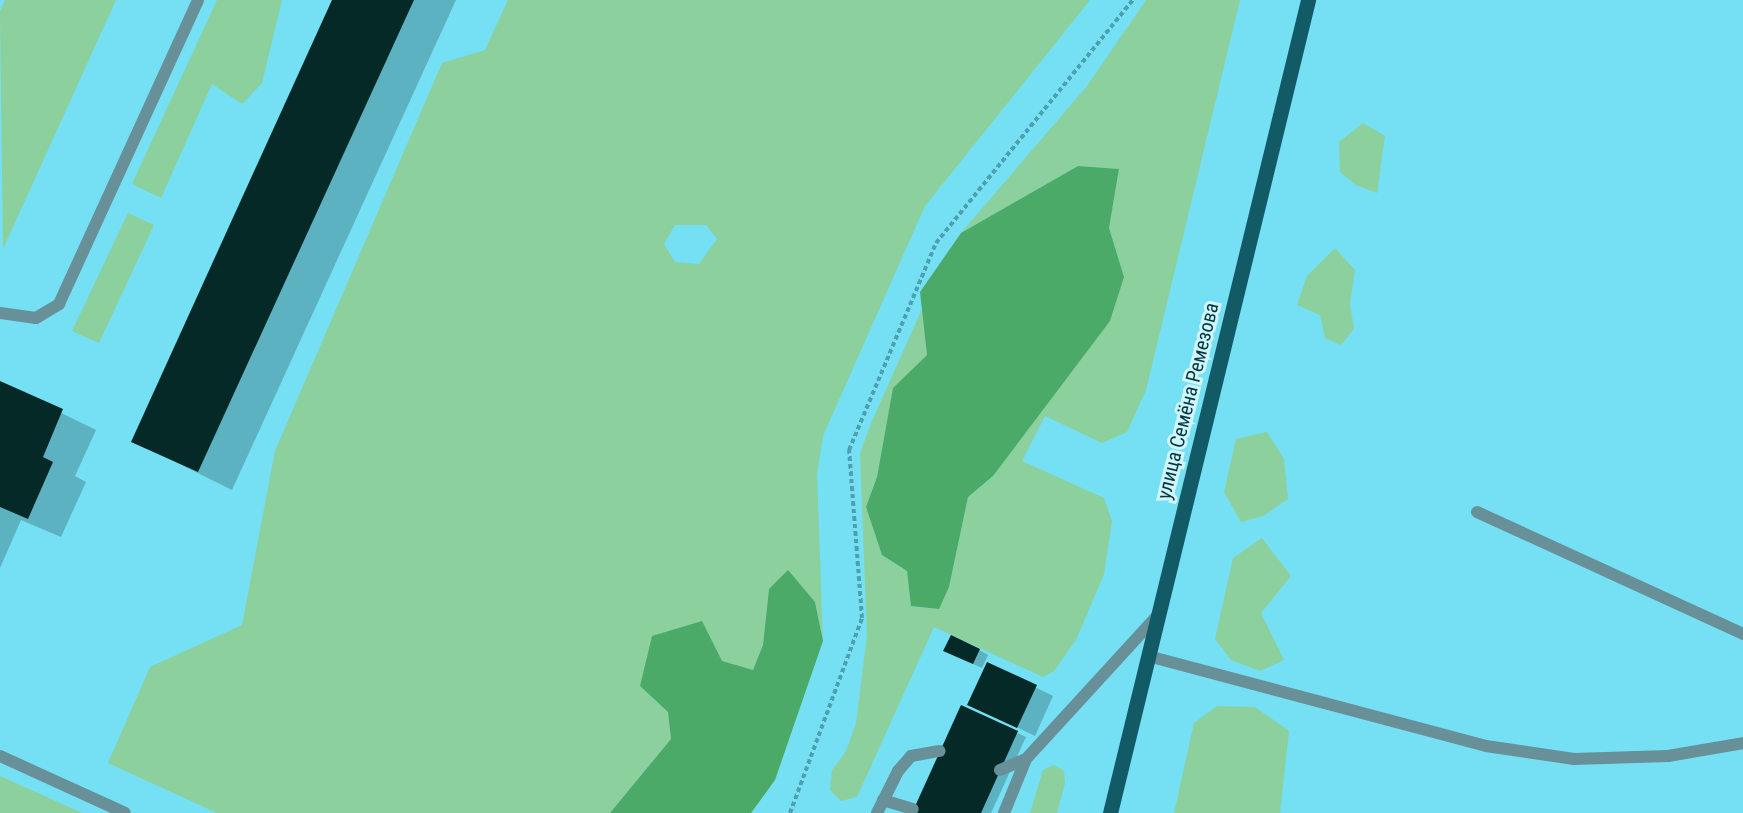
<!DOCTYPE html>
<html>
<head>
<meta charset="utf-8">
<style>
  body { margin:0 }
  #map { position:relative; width:1743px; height:813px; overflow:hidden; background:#75dff3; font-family:"Roboto Condensed",sans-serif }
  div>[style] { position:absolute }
  .green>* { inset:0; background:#8cd09d }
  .forest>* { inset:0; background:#4caa69 }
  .shadow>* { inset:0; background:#0003 }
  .building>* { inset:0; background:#042927 }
  .path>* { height:4px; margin-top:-2px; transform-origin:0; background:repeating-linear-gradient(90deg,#4ca0b0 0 4.5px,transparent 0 7.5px) }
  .service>* { height:12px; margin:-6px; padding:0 6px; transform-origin:6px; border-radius:6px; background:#689098 }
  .minor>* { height:12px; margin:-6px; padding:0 6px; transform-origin:6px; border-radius:6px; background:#689098 }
  .primary>* { height:15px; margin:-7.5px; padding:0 7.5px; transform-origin:7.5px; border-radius:7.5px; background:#125a66 }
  span { translate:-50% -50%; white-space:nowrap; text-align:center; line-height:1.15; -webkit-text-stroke:6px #d0f6fd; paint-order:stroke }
  .street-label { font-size:20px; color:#073840 }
</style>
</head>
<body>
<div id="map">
  <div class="green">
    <i style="clip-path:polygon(5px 0,116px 0,3px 249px,0 11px)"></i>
    <i style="clip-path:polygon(217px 0,282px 0,262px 83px,242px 104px,212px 84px,161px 198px,132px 184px)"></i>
    <i style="clip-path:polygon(evenodd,508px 0,1090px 0,925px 206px,823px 436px,817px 474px,823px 641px,815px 602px,769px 589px,763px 645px,753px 670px,722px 661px,640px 686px,668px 712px,671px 739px,610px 813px,217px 813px,108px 763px,150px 667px,242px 625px,275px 451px,442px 63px,485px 50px,508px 0,675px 225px,706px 225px,717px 239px,699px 264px,675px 262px,664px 244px,675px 225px)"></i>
    <i style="clip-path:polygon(1146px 0,1240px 0,1146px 390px,1127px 432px,1102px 443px,1045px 416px,1022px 461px,1104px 498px,1112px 521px,1104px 574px,1076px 640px,1054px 671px,1043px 677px,934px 627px,857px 797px,841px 801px,830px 790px,832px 770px,846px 751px,856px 723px,867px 635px,860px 453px,872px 421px,922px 309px,927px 355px,893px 389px,877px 477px,866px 507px,882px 555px,907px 571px,911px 606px,938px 609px,949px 587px,968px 497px,993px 476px,1056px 391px,1124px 277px,1109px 228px,1119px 169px,1078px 166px,961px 233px,1087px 86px)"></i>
    <i style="clip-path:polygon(1363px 123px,1385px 136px,1377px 193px,1356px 185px,1340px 172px,1339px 142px)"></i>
    <i style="clip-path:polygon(128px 213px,154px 225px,99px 343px,72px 331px)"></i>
    <i style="clip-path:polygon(1335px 248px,1355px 270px,1350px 304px,1354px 329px,1341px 345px,1325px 338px,1320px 315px,1297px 305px,1307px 276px)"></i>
    <i style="clip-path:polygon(1267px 432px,1284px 459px,1288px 499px,1263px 516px,1241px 522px,1224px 492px,1236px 439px)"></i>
    <i style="clip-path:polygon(1262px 538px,1291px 576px,1261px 613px,1284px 660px,1260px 671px,1231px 660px,1215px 639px,1233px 558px)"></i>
    <i style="clip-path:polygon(1217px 706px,1255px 707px,1289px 731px,1280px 813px,1174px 813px,1194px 723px)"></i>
    <i style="clip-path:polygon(1054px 765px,1064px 771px,1065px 783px,1057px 813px,1030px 813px,1043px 770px)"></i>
    <i style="clip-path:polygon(0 776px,80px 812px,82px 813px,0 813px)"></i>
  </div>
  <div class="forest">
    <i style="clip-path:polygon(1078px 166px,1119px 169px,1109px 228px,1124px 277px,1110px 321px,993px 476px,968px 497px,949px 587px,939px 609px,911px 606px,907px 571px,882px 555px,866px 507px,877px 477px,893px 388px,927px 355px,920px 292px,961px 233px)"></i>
    <i style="clip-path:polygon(788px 570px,815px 602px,823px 641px,775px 780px,751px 813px,610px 813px,671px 739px,668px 712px,640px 686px,652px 636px,702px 621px,722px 661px,753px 670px,763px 645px,769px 589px)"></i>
  </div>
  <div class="shadow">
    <i style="clip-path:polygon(334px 0,456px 0,232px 490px,133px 441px)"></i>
    <i style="clip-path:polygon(0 383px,96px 430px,75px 476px,86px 482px,61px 537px,21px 520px,0 568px)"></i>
    <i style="clip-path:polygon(979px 650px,988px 655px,982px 668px,953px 655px)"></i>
    <i style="clip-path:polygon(988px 664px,1053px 696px,1035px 736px,969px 704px)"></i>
    <i style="clip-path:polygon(962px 707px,1026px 737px,991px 813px,913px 813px)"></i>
  </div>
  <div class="building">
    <i style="clip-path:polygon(332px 0,414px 0,198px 472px,131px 442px)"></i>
    <i style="clip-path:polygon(0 381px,63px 409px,43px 457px,53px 462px,28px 519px,0 507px)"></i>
    <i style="clip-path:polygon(951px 635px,980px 649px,973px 664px,943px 651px)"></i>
    <i style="clip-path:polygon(987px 662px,1037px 685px,1017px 728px,967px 705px)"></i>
    <i style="clip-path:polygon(961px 705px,1018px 731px,981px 813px,912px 813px)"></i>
  </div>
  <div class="path">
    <i style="left:790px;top:813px;width:208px;rotate:-69.7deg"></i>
    <i style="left:862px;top:618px;width:169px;rotate:-94.4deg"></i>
    <i style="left:849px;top:450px;width:225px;rotate:-67.2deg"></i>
    <i style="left:936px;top:243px;width:313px;rotate:-51deg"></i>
  </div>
  <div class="service">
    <i style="left:0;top:313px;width:36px;rotate:8deg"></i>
    <i style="left:36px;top:318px;width:27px;rotate:-31deg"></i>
    <i style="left:59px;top:304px;width:334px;rotate:-65.4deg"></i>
    <i style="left:1477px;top:512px;width:293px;rotate:24.6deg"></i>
    <i style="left:1148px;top:656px;width:350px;rotate:14.9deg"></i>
    <i style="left:1486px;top:746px;width:89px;rotate:8.4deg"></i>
    <i style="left:1574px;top:759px;width:94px;rotate:-1.8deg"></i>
    <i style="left:1668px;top:756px;width:76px;rotate:-9.8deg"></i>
    <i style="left:1000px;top:770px;width:28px;rotate:-23deg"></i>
    <i style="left:1026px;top:759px;width:195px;rotate:-47.5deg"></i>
    <i style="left:883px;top:800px;width:31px;rotate:17deg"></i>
    <i style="left:877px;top:813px;width:47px;rotate:-63.4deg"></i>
    <i style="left:898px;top:771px;width:20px;rotate:-49deg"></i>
    <i style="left:911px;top:756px;width:29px;rotate:-10deg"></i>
    <i style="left:1004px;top:813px;width:58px;rotate:-67.8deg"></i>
  </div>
  <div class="minor">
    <i style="left:0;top:756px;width:137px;rotate:24.5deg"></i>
  </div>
  <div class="primary">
    <i style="left:1110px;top:813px;width:837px;rotate:-76.31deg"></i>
  </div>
  <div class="street-label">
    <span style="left:1188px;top:401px;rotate:-76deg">улица Семёна Ремезова</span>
  </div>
</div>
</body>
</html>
